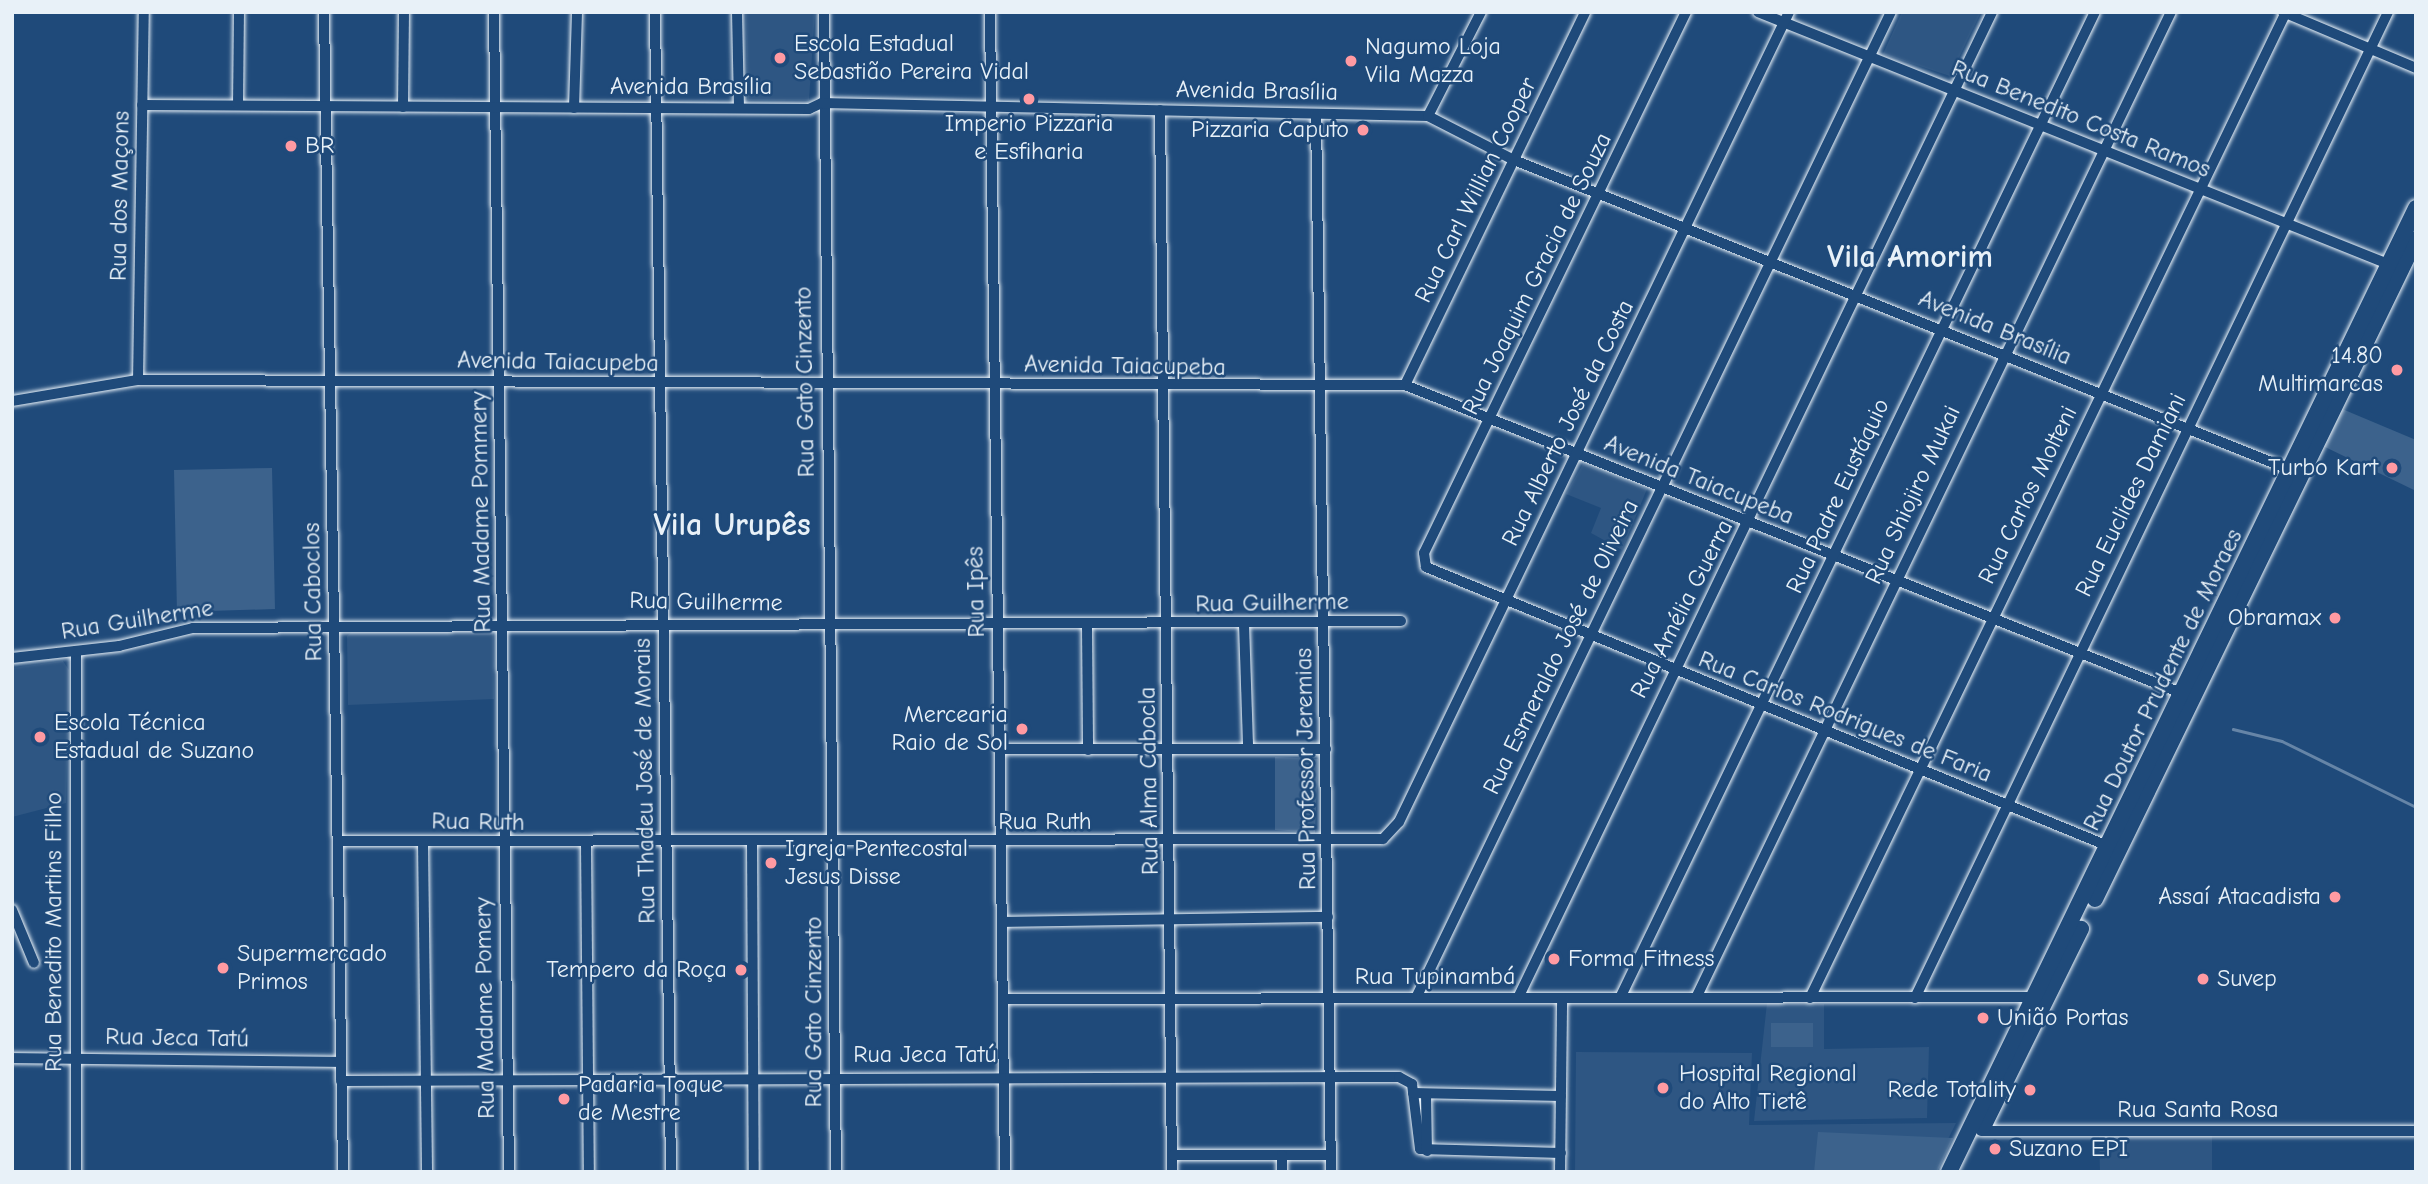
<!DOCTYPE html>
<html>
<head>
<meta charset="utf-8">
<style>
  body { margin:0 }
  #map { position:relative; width:2428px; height:1184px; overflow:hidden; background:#1f4a7a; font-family:"Comic Neue",sans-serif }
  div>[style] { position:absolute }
  .built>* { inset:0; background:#2e5683 }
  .green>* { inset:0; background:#3c628c }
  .stream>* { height:2.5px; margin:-1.25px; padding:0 1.25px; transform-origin:1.25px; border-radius:1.25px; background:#6685a7 }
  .roads { filter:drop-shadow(0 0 2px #e8f1f8) drop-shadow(0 0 2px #e8f1f8) }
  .minor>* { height:10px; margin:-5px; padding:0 5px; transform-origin:5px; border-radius:5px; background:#1f4a7a }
  .highway>* { height:16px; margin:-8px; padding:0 8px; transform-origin:8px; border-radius:8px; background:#1f4a7a }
  .dots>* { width:19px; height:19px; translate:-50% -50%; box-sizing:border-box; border:4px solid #1f4a7a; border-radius:50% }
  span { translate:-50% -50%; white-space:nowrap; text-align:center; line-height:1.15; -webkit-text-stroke:5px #1f4a7a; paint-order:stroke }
  .poi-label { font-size:24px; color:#e8f1f8 }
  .left { translate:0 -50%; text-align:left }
  .right { translate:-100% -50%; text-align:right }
  .street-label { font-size:24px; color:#e8f1f8 }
  .district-label { font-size:32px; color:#e8f1f8; font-weight:700 }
  .frame { position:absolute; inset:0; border:14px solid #e8f1f8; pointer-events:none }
</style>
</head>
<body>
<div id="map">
  <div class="built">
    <i style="clip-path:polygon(746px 12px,815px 12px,809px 100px,748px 100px)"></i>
    <i style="clip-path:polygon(1902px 12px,1981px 12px,1950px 76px,1883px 54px)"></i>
    <i style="clip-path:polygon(1583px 464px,1647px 489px,1622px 550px,1591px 533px,1601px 508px,1566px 494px)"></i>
    <i style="clip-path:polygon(493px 628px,494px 699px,348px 705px,347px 636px,355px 629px)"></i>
    <i style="clip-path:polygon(63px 661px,69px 670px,66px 803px,12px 817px,12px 668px)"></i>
    <i style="clip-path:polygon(1767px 1003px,1824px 1004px,1824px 1049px,1929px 1047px,1927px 1118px,1754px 1121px)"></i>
    <i style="clip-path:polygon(1576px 1052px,1752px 1053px,1749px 1125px,1956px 1123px,1932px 1172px,1575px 1172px)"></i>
    <i style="clip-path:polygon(2212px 1133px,2212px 1172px,2100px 1172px,2099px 1134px)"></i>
  </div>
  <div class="green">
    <i style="clip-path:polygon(2335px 406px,2416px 440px,2416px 491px,2321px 445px)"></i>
    <i style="clip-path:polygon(272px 468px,275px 609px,177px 612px,174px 470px)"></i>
    <i style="clip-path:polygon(1275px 757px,1318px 759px,1315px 833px,1275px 830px)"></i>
    <i style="clip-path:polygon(1771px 1023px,1813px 1023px,1813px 1047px,1771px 1047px)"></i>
    <i style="clip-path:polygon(1818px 1132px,1953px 1138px,1937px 1172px,1814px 1172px)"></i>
  </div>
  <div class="stream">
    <i style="left:2233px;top:729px;width:50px;rotate:13.8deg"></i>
    <i style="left:2282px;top:741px;width:149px;rotate:26.2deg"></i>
  </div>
  <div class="roads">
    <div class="minor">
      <i style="left:324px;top:12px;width:1160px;rotate:89.06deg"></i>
      <i style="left:494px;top:12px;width:1160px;rotate:89.26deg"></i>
      <i style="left:655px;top:12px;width:1160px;rotate:89.21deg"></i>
      <i style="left:737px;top:12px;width:96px;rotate:88.8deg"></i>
      <i style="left:824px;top:12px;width:1160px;rotate:89.41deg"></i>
      <i style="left:990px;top:12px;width:1160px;rotate:89.26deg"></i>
      <i style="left:1686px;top:12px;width:601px;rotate:115.84deg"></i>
      <i style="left:1424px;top:553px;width:14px;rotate:82deg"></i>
      <i style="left:1426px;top:567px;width:737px;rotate:22.25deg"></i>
      <i style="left:1758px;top:12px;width:679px;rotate:21.8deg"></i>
      <i style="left:2283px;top:12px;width:144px;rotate:22.8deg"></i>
      <i style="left:142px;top:105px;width:667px;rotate:0.34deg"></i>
      <i style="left:809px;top:109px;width:14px;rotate:-25deg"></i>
      <i style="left:822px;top:103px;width:606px;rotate:1.23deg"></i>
      <i style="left:1428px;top:116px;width:97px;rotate:27.1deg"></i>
      <i style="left:1514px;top:160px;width:842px;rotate:21.75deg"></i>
      <i style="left:238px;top:105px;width:93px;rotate:-89.4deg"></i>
      <i style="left:403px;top:107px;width:95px;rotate:-89.4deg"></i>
      <i style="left:574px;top:108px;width:96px;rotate:-88.2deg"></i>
      <i style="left:1160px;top:110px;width:1062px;rotate:89.35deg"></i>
      <i style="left:1316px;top:114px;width:1058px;rotate:89.19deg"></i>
      <i style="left:1428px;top:116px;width:117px;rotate:-63deg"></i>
      <i style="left:138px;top:380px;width:368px;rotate:-89.1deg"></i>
      <i style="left:1405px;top:385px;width:414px;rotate:-64.2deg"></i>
      <i style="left:12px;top:401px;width:128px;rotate:-9.5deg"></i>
      <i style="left:138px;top:380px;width:1267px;rotate:0.23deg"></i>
      <i style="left:1405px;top:385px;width:835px;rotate:21.65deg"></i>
      <i style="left:1244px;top:624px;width:123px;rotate:88.1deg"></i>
      <i style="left:1087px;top:627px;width:123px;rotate:89.5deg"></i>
      <i style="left:76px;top:651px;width:521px;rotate:90deg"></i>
      <i style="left:12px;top:658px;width:108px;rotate:-6.4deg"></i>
      <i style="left:119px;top:646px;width:76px;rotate:-13.7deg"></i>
      <i style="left:193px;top:628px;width:1208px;rotate:-0.33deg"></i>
      <i style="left:999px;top:749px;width:327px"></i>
      <i style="left:338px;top:841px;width:1045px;rotate:-0.11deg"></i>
      <i style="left:1383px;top:839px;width:23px;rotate:-47deg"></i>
      <i style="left:1399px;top:822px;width:899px;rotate:-64.29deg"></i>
      <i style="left:423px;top:843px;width:329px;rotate:89.3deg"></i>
      <i style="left:752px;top:843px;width:329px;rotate:89.7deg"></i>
      <i style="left:586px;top:844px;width:328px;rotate:89.5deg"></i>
      <i style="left:12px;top:910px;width:57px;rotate:67.5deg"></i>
      <i style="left:1004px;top:922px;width:324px;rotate:-0.9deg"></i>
      <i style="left:1416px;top:998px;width:1094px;rotate:-64.28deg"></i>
      <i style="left:1518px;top:998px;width:1094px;rotate:-64.32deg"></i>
      <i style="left:1620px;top:998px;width:1094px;rotate:-64.28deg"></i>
      <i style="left:1696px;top:998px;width:1094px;rotate:-64.28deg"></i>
      <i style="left:1810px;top:998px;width:1095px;rotate:-64.23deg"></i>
      <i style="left:1915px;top:998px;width:1094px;rotate:-64.37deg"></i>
      <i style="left:1006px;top:999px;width:1031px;rotate:-0.11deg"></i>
      <i style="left:12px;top:1058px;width:329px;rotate:0.7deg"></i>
      <i style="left:341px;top:1081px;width:1058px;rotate:-0.22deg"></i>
      <i style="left:1399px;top:1077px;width:15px;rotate:28deg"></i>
      <i style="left:1412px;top:1084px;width:65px;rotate:83deg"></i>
      <i style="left:1420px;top:1149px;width:141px;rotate:1.6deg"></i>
      <i style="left:1413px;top:1093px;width:148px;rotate:1.2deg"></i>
      <i style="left:1426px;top:1094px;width:57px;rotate:89deg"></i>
      <i style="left:1981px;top:1131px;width:435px"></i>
      <i style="left:1173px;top:1155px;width:158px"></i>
      <i style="left:1282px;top:1172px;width:17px;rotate:-90deg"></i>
      <i style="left:1560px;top:1172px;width:173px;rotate:-89.3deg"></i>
    </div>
    <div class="highway">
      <i style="left:2095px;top:899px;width:734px;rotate:-64.06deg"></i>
      <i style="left:1984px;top:1125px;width:219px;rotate:-63.7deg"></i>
      <i style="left:1949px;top:1172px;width:1071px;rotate:-64.15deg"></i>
    </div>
  </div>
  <div class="dots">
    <i style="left:780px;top:58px;background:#ff9aa2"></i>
    <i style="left:1351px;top:61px;background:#ff9aa2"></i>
    <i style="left:1029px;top:99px;background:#ff9aa2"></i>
    <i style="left:1363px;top:130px;background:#ff9aa2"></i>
    <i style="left:291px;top:146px;background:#ff9aa2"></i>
    <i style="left:2397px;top:370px;background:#ff9aa2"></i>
    <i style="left:2392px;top:468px;background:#ff9aa2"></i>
    <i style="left:2335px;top:618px;background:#ff9aa2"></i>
    <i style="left:1022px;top:729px;background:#ff9aa2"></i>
    <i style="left:40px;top:737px;background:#ff9aa2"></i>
    <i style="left:771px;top:863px;background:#ff9aa2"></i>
    <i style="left:2335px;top:897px;background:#ff9aa2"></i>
    <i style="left:1554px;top:959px;background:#ff9aa2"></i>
    <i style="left:223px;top:968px;background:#ff9aa2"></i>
    <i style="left:741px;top:970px;background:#ff9aa2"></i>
    <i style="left:2203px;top:979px;background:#ff9aa2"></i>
    <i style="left:1983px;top:1018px;background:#ff9aa2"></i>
    <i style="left:1663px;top:1088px;background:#ff9aa2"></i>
    <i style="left:2030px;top:1090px;background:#ff9aa2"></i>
    <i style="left:564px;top:1099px;background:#ff9aa2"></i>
    <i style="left:1995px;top:1149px;background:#ff9aa2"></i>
  </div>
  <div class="poi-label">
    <span class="left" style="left:794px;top:58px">Escola Estadual<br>Sebastião Pereira Vidal</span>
    <span class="left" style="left:1365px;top:61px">Nagumo Loja<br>Vila Mazza</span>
    <span style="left:1029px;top:138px">Imperio Pizzaria<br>e Esfiharia</span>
    <span class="right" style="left:1349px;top:130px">Pizzaria Caputo</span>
    <span class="left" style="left:305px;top:146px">BR</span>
    <span class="right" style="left:2383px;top:370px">14.80<br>Multimarcas</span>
    <span class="right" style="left:2378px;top:468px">Turbo Kart</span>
    <span class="right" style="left:2321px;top:618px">Obramax</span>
    <span class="right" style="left:1008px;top:729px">Mercearia<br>Raio de Sol</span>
    <span class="left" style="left:54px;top:737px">Escola Técnica<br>Estadual de Suzano</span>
    <span class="left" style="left:785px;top:863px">Igreja Pentecostal<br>Jesus Disse</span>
    <span class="right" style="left:2321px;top:897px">Assaí Atacadista</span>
    <span class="left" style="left:237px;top:968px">Supermercado<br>Primos</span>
    <span class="left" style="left:1568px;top:959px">Forma Fitness</span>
    <span class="right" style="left:727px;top:970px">Tempero da Roça</span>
    <span class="left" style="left:2217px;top:979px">Suvep</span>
    <span class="left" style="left:1997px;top:1018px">União Portas</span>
    <span class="left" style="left:1679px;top:1088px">Hospital Regional<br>do Alto Tietê</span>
    <span class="left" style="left:578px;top:1099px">Padaria Toque<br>de Mestre</span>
    <span class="right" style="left:2016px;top:1090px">Rede Totality</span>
    <span class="left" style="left:2009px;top:1149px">Suzano EPI</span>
  </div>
  <div class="street-label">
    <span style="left:691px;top:87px">Avenida Brasília</span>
    <span style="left:1257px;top:91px;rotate:1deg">Avenida Brasília</span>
    <span style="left:2081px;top:119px;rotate:22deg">Rua Benedito Costa Ramos</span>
    <span style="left:1476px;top:190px;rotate:-64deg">Rua Carl Willian Cooper</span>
    <span style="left:120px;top:196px;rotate:-89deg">Rua dos Maçons</span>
    <span style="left:1537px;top:274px;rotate:-64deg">Rua Joaquim Gracia de Souza</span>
    <span style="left:1995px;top:328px;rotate:22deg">Avenida Brasília</span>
    <span style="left:558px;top:362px;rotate:1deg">Avenida Taiacupeba</span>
    <span style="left:1125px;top:366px;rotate:1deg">Avenida Taiacupeba</span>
    <span style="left:805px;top:382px;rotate:-91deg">Rua Gato Cinzento</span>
    <span style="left:1568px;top:423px;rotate:-64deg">Rua Alberto José da Costa</span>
    <span style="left:1699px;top:480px;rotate:22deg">Avenida Taiacupeba</span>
    <span style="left:1913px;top:495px;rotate:-65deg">Rua Shiojiro Mukai</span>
    <span style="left:2028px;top:495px;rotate:-64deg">Rua Carlos Molteni</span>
    <span style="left:2131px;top:495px;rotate:-64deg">Rua Euclides Damiani</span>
    <span style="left:1838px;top:496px;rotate:-65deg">Rua Padre Eustáquio</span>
    <span style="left:481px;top:512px;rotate:-91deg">Rua Madame Pommery</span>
    <span style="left:313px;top:592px;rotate:-91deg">Rua Caboclos</span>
    <span style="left:976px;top:592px;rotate:-91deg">Rua Ipês</span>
    <span style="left:706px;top:602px;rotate:1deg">Rua Guilherme</span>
    <span style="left:1272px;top:603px;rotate:-1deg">Rua Guilherme</span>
    <span style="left:1682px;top:609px;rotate:-63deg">Rua Amélia Guerra</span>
    <span style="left:137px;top:620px;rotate:-9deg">Rua Guilherme</span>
    <span style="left:1561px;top:647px;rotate:-64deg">Rua Esmeraldo José de Oliveira</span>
    <span style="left:2163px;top:680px;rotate:-64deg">Rua Doutor Prudente de Moraes</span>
    <span style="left:1845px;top:717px;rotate:22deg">Rua Carlos Rodrigues de Faria</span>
    <span style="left:1306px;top:769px;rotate:-91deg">Rua Professor Jeremias</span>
    <span style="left:645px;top:781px;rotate:-91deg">Rua Thadeu José de Morais</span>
    <span style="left:1149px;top:781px;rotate:-91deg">Rua Alma Cabocla</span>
    <span style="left:478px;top:822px;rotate:1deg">Rua Ruth</span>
    <span style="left:1045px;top:822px">Rua Ruth</span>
    <span style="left:54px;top:932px;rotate:-90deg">Rua Benedito Martins Filho</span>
    <span style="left:1435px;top:977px">Rua Tupinambá</span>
    <span style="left:485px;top:1008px;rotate:-91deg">Rua Madame Pomery</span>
    <span style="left:814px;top:1012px;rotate:-90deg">Rua Gato Cinzento</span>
    <span style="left:177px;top:1038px;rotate:1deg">Rua Jeca Tatú</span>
    <span style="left:925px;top:1055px">Rua Jeca Tatú</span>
    <span style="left:2198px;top:1110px">Rua Santa Rosa</span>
  </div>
  <div class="district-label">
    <span style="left:1910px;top:257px">Vila Amorim</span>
    <span style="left:732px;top:525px">Vila Urupês</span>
  </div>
  <div class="frame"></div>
</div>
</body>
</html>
